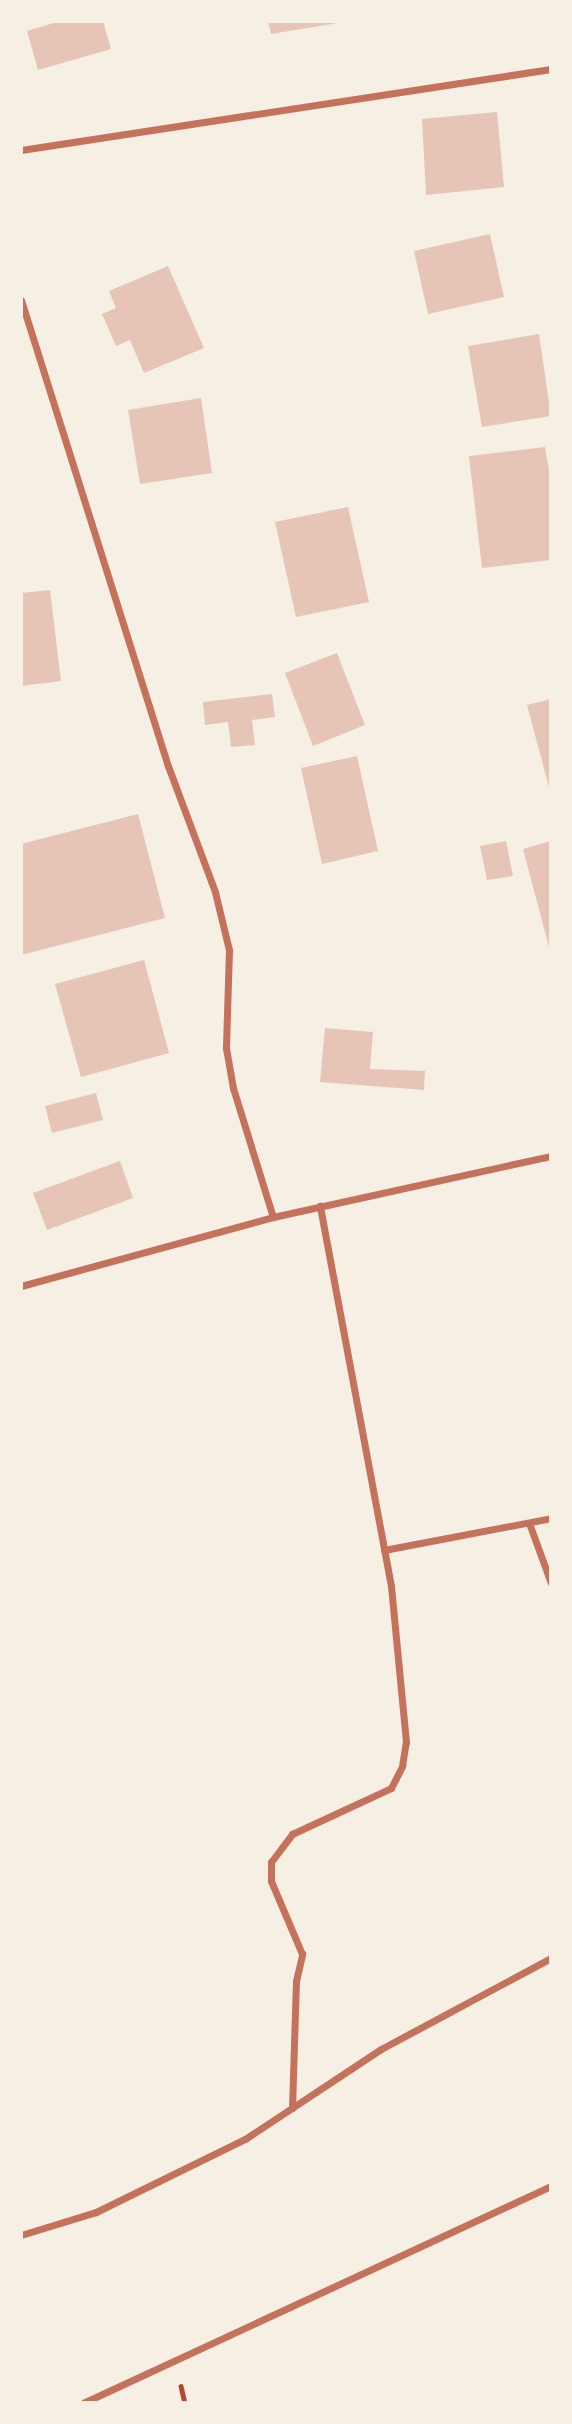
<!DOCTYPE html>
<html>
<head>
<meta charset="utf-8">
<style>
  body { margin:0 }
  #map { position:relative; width:572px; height:2424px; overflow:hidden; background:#f6efe4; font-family:Figtree,sans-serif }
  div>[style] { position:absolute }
  .building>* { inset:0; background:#e6c5b7 }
  .path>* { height:4.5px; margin:-2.25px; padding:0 2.25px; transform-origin:2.25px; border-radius:2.25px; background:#b5482f }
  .minor>* { height:7px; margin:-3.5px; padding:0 3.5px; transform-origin:3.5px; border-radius:3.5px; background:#c5725c }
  span { translate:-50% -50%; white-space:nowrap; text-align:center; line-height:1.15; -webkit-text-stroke:7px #f6efe4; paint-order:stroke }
  .frame { position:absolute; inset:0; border:23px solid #f6efe4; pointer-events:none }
</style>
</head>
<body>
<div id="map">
  <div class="building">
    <i style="clip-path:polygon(60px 21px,103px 21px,111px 49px,38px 70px,27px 31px)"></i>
    <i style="clip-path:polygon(268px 21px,344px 21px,344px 22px,271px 34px)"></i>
    <i style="clip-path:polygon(497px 112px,504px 187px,426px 195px,422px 119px)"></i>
    <i style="clip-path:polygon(490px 234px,504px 297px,428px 314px,414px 251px)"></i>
    <i style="clip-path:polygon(168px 266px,204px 348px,144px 373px,130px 340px,116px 346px,102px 314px,116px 308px,109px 291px)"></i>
    <i style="clip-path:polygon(539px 334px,551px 416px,482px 427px,468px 346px)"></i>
    <i style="clip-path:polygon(201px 398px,212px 473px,140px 484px,128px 410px)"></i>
    <i style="clip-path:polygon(545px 447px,551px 482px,551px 560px,482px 568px,469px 456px)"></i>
    <i style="clip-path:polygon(348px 507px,369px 602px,296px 617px,275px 522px)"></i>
    <i style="clip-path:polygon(50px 590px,61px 681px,21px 686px,21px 593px)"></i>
    <i style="clip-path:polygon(337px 653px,365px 725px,313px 746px,285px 673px)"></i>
    <i style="clip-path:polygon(272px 694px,275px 717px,252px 720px,255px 745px,231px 747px,228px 722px,205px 725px,203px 702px)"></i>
    <i style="clip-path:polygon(551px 699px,551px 791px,550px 791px,527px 705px)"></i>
    <i style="clip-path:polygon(357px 756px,378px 851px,322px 864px,301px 768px)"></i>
    <i style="clip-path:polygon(138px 814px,165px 918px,21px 955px,21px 844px)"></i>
    <i style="clip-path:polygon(506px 841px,513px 876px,487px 880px,480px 846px)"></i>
    <i style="clip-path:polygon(551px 841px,551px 951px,550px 951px,523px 849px)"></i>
    <i style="clip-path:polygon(144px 960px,169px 1053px,81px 1077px,55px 984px)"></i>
    <i style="clip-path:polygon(325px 1028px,373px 1032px,370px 1069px,425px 1071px,424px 1090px,320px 1082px)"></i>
    <i style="clip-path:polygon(96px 1093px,103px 1120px,52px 1133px,45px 1106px)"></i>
    <i style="clip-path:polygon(120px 1161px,133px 1198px,47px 1230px,33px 1193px)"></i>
  </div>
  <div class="path">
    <i style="left:181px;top:2386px;width:17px;rotate:77deg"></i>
  </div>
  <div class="minor">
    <i style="left:21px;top:150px;width:536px;rotate:-8.69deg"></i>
    <i style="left:21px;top:300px;width:489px;rotate:72.5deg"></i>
    <i style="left:168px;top:766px;width:134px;rotate:69.5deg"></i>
    <i style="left:215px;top:892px;width:60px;rotate:76.4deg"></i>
    <i style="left:229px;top:950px;width:98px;rotate:91.8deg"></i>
    <i style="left:226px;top:1048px;width:41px;rotate:80.1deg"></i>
    <i style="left:233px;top:1088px;width:135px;rotate:72.8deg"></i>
    <i style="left:21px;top:1286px;width:261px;rotate:-15.3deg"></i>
    <i style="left:273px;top:1217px;width:285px;rotate:-12.4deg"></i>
    <i style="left:529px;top:1523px;width:64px;rotate:69.9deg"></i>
    <i style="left:384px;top:1550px;width:170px;rotate:-10.8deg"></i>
    <i style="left:292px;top:2108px;width:127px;rotate:-88.2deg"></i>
    <i style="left:296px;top:1981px;width:28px;rotate:-77deg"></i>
    <i style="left:302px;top:1954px;width:79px;rotate:-113deg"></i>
    <i style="left:271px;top:1881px;width:19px;rotate:-90deg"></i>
    <i style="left:271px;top:1862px;width:35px;rotate:-53deg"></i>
    <i style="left:292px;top:1834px;width:109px;rotate:-24.9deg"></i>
    <i style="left:391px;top:1788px;width:25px;rotate:-63deg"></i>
    <i style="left:402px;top:1766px;width:24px;rotate:-81deg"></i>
    <i style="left:406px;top:1742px;width:157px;rotate:-95.5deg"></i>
    <i style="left:391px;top:1586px;width:387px;rotate:-100.6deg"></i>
    <i style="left:21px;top:2235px;width:78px;rotate:-17deg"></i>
    <i style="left:96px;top:2212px;width:166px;rotate:-26.1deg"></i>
    <i style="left:245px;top:2139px;width:163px;rotate:-33.5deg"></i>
    <i style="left:381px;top:2049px;width:193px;rotate:-28.2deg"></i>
    <i style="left:83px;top:2403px;width:516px;rotate:-24.88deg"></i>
  </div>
  <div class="frame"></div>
</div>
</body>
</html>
